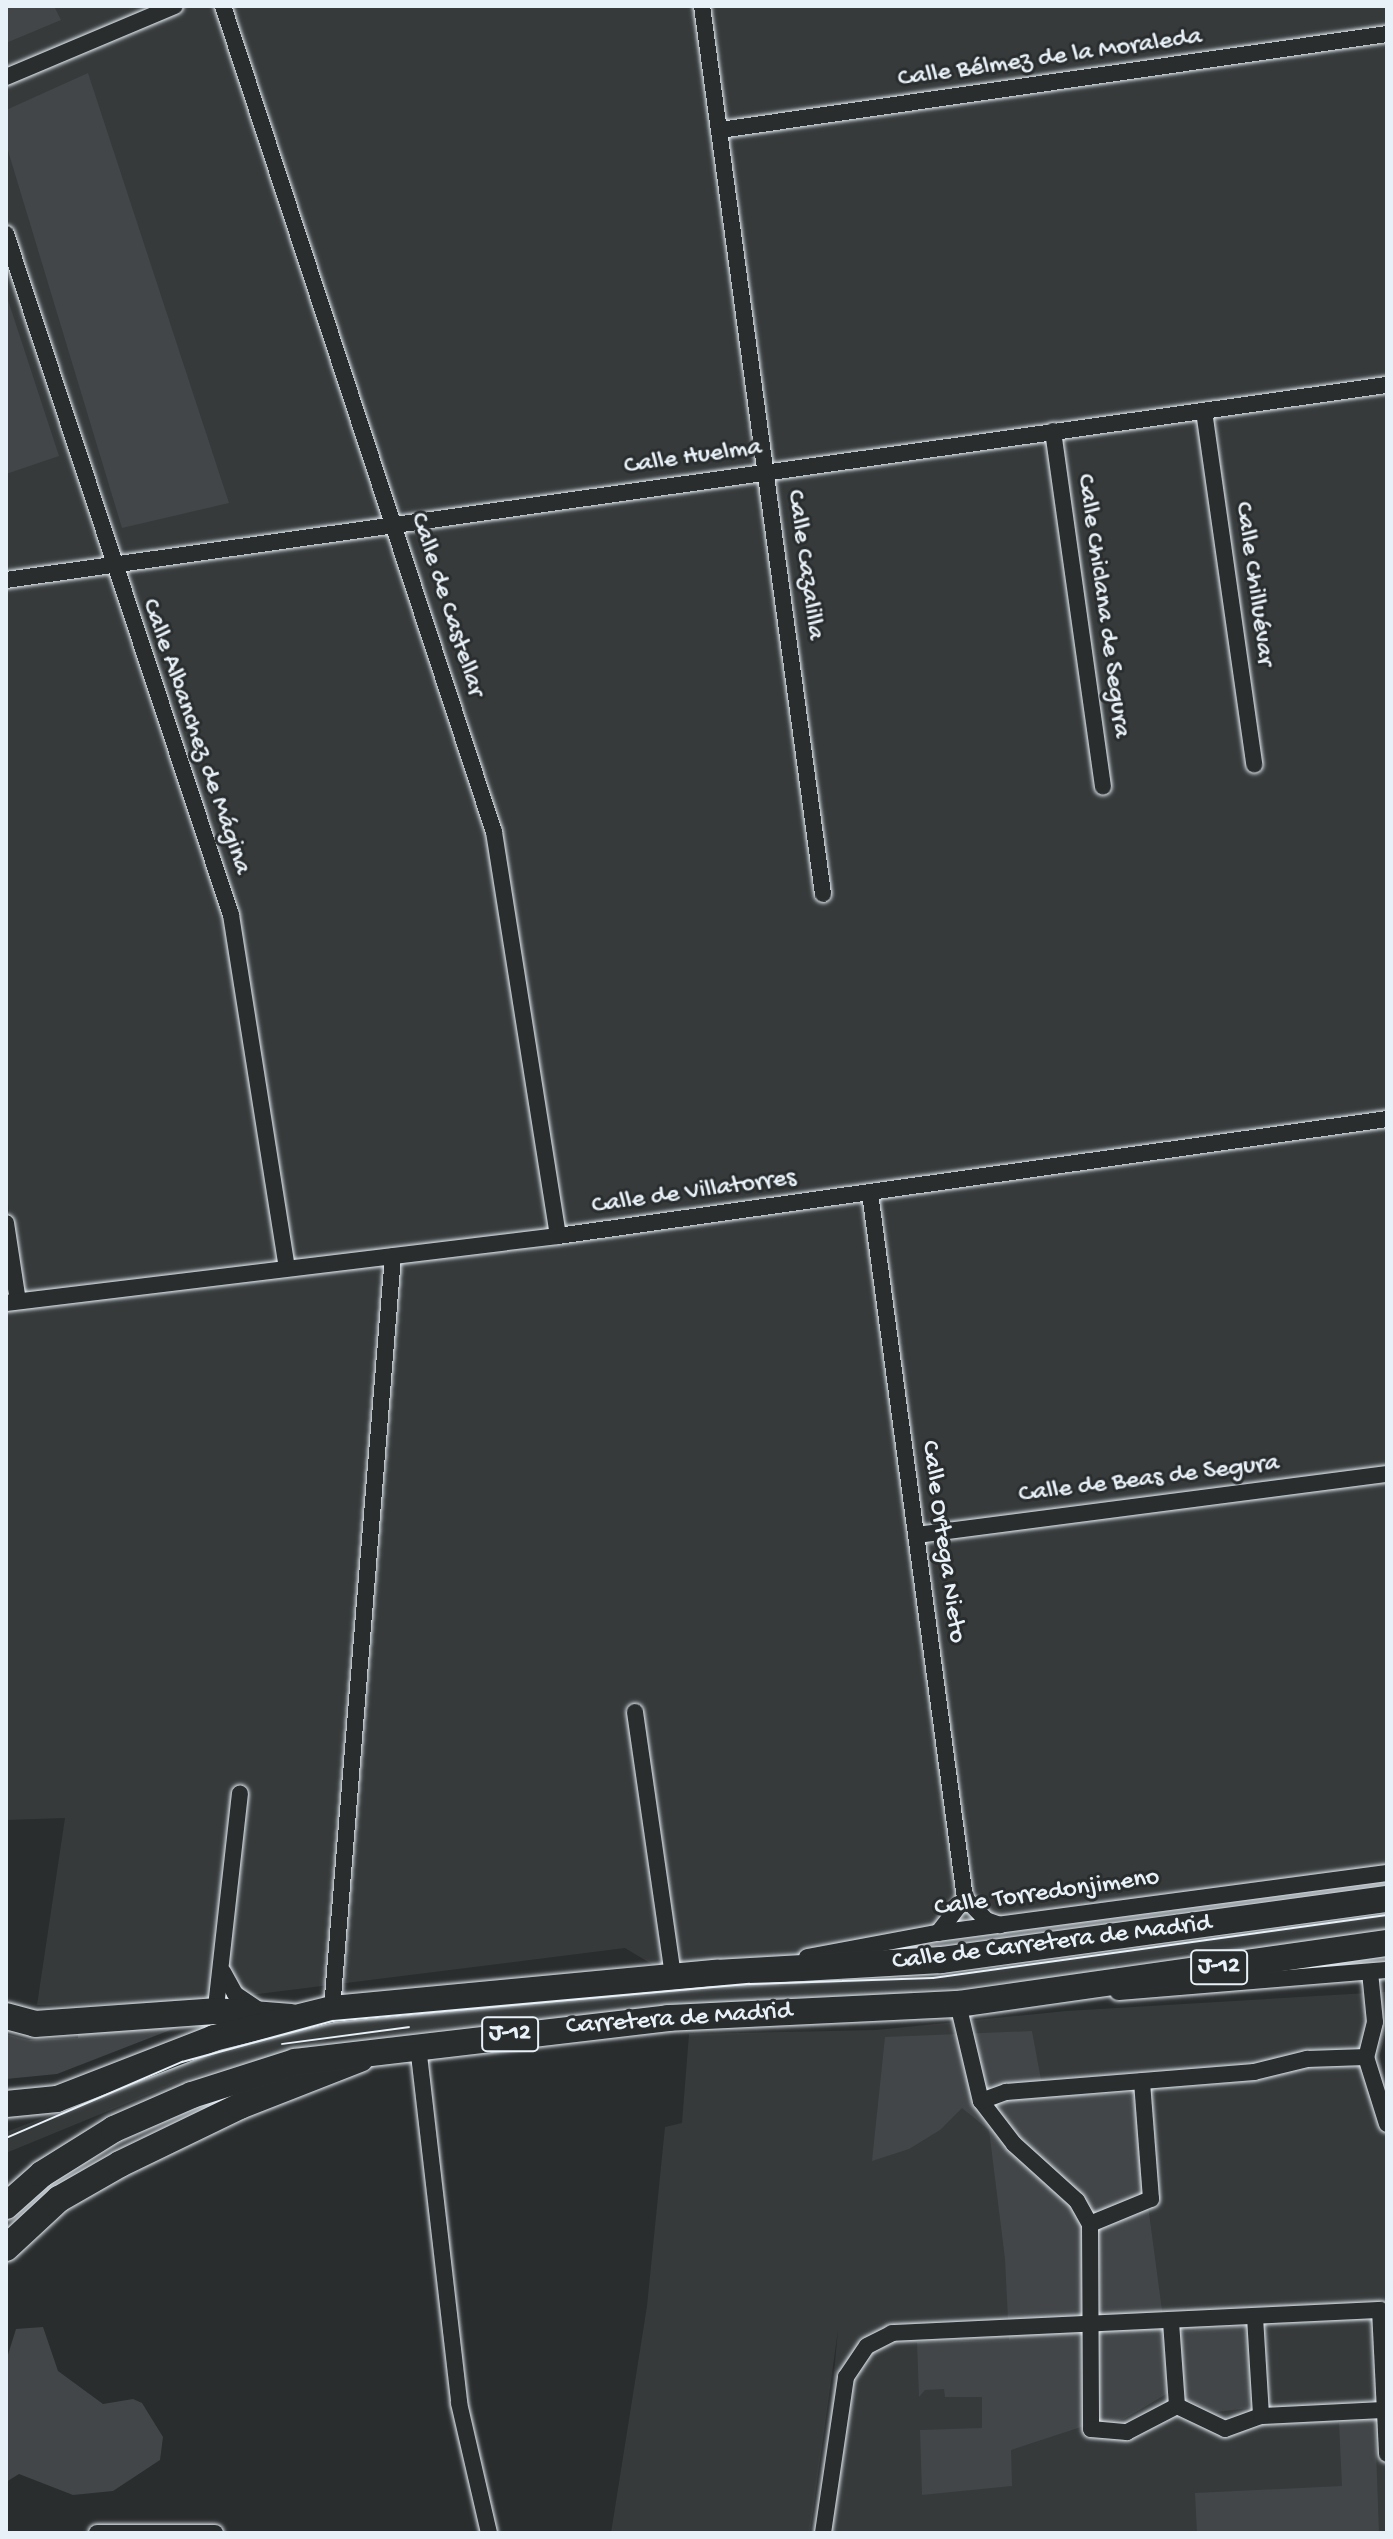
<!DOCTYPE html>
<html>
<head>
<meta charset="utf-8">
<style>
  body { margin:0 }
  #map { position:relative; width:1393px; height:2539px; overflow:hidden; background:#2a2d2e; font-family:"Gochi Hand",sans-serif }
  div>[style] { position:absolute }
  .built>* { inset:0; background:#363a3b }
  .green>* { inset:0; background:#424648 }
  .roads { filter:drop-shadow(0 0 2px #e8f1f8) drop-shadow(0 0 2px #e8f1f8) }
  .minor>* { height:16px; margin:-8px; padding:0 8px; transform-origin:8px; border-radius:8px; background:#2a2d2e }
  .primary>* { height:26px; margin:-13px; padding:0 13px; transform-origin:13px; border-radius:13px; background:#2a2d2e }
  .trunk>* { height:26px; margin:-13px; padding:0 13px; transform-origin:13px; border-radius:13px; background:#2a2d2e }
  .tram>* { height:2px; margin:-1px; padding:0 1px; transform-origin:1px; border-radius:1px; background:#e8f1f8 }
  span { translate:-50% -50%; white-space:nowrap; text-align:center; line-height:1.15; -webkit-text-stroke:6px #2a2d2e; paint-order:stroke }
  .shield-label span { padding:2px 6px; background:#2a2d2e; border:2px solid; border-radius:6px; -webkit-text-stroke-width:0 }
  .shield-label { font-size:24px; color:#e8f1f8; font-weight:700 }
  .street-label { font-size:26px; color:#e8f1f8 }
  .frame { position:absolute; inset:0; border:8px solid #e8f1f8; pointer-events:none }
</style>
</head>
<body>
<div id="map">
  <div class="built">
    <i style="clip-path:polygon(6px 6px,1387px 6px,1387px 1885px,673px 1977px,625px 1948px,187px 2003px,37px 2005px,65px 1818px,6px 1820px,6px 1304px,18px 1300px,6px 1184px)"></i>
    <i style="clip-path:polygon(1387px 1907px,1387px 1932px,1194px 1960px,1188px 1953px,1115px 1965px,1117px 1974px,1012px 1990px,1009px 1982px,912px 1991px,912px 1995px,787px 1998px,333px 2039px,181px 2081px,6px 2153px,6px 2132px,276px 2029px,542px 1994px,942px 1973px,1007px 1966px,1007px 1955px,1114px 1950px)"></i>
    <i style="clip-path:polygon(1385px 1992px,1387px 2027px,1380px 2055px,1387px 2097px,1387px 2533px,819px 2533px,838px 2330px,810px 2533px,611px 2533px,647px 2306px,665px 2127px,682px 2123px,689px 2034px,876px 2030px,1066px 2011px)"></i>
  </div>
  <div class="green">
    <i style="clip-path:polygon(6px 6px,54px 6px,61px 20px,6px 43px)"></i>
    <i style="clip-path:polygon(88px 73px,229px 503px,122px 528px,6px 144px,6px 110px)"></i>
    <i style="clip-path:polygon(6px 294px,59px 456px,6px 474px)"></i>
    <i style="clip-path:polygon(196px 2020px,57px 2074px,6px 2079px,6px 2034px,29px 2040px,78px 2038px,78px 2031px)"></i>
    <i style="clip-path:polygon(1032px 2031px,1044px 2096px,1133px 2093px,1165px 2333px,1248px 2326px,1249px 2408px,1217px 2412px,1168px 2393px,1124px 2419px,1081px 2427px,1011px 2450px,1012px 2486px,922px 2495px,920px 2430px,982px 2428px,982px 2397px,945px 2397px,944px 2389px,925px 2390px,919px 2397px,917px 2342px,1009px 2340px,1005px 2259px,989px 2130px,962px 2108px,940px 2130px,909px 2149px,872px 2161px,885px 2037px)"></i>
    <i style="clip-path:polygon(43px 2327px,58px 2371px,103px 2404px,133px 2399px,142px 2403px,163px 2437px,160px 2460px,113px 2491px,73px 2495px,19px 2474px,6px 2482px,6px 2361px,16px 2329px)"></i>
    <i style="clip-path:polygon(1375px 2420px,1379px 2533px,1197px 2533px,1195px 2493px,1342px 2486px,1339px 2423px)"></i>
  </div>
  <div class="roads">
    <div class="minor">
      <i style="left:223px;top:6px;width:869px;rotate:71.84deg"></i>
      <i style="left:494px;top:832px;width:409px;rotate:81deg"></i>
      <i style="left:702px;top:6px;width:896px;rotate:82.24deg"></i>
      <i style="left:6px;top:77px;width:183px;rotate:-22.8deg"></i>
      <i style="left:720px;top:130px;width:674px;rotate:-8.19deg"></i>
      <i style="left:6px;top:234px;width:717px;rotate:71.72deg"></i>
      <i style="left:231px;top:915px;width:356px;rotate:81deg"></i>
      <i style="left:1204px;top:411px;width:357px;rotate:81.9deg"></i>
      <i style="left:1053px;top:431px;width:359px;rotate:82deg"></i>
      <i style="left:6px;top:580px;width:1395px;rotate:-8.04deg"></i>
      <i style="left:870px;top:1193px;width:711px;rotate:82.33deg"></i>
      <i style="left:965px;top:1898px;width:30px;rotate:46deg"></i>
      <i style="left:986px;top:1920px;width:15px;rotate:20deg"></i>
      <i style="left:6px;top:1223px;width:79px;rotate:81.3deg"></i>
      <i style="left:6px;top:1303px;width:556px;rotate:-6.92deg"></i>
      <i style="left:558px;top:1236px;width:837px;rotate:-8.03deg"></i>
      <i style="left:917px;top:1535px;width:474px;rotate:-7.4deg"></i>
      <i style="left:635px;top:1712px;width:268px;rotate:81.8deg"></i>
      <i style="left:938px;top:1933px;width:44px;rotate:-52.4deg"></i>
      <i style="left:807px;top:1957px;width:132px;rotate:-10.5deg"></i>
      <i style="left:937px;top:1933px;width:454px;rotate:-7.6deg"></i>
      <i style="left:223px;top:1972px;width:25px;rotate:61deg"></i>
      <i style="left:235px;top:1994px;width:29px;rotate:34deg"></i>
      <i style="left:1370px;top:1972px;width:50px;rotate:84.3deg"></i>
      <i style="left:1375px;top:2022px;width:36px;rotate:104deg"></i>
      <i style="left:1366px;top:2057px;width:70px;rotate:72.6deg"></i>
      <i style="left:1118px;top:1992px;width:270px;rotate:-4.7deg"></i>
      <i style="left:958px;top:2004px;width:100px;rotate:76.7deg"></i>
      <i style="left:981px;top:2101px;width:54px;rotate:52.5deg"></i>
      <i style="left:1014px;top:2144px;width:85px;rotate:42.1deg"></i>
      <i style="left:1077px;top:2201px;width:26px;rotate:61deg"></i>
      <i style="left:1090px;top:2224px;width:205px;rotate:89.7deg"></i>
      <i style="left:1091px;top:2429px;width:36px;rotate:5deg"></i>
      <i style="left:1127px;top:2432px;width:56px;rotate:-27.5deg"></i>
      <i style="left:1177px;top:2406px;width:53px;rotate:25.6deg"></i>
      <i style="left:1225px;top:2429px;width:38px;rotate:-20deg"></i>
      <i style="left:1261px;top:2416px;width:124px;rotate:-2.8deg"></i>
      <i style="left:332px;top:2009px;width:755px;rotate:-85.37deg"></i>
      <i style="left:215px;top:2016px;width:224px;rotate:-83.6deg"></i>
      <i style="left:418px;top:2046px;width:359px;rotate:83.4deg"></i>
      <i style="left:459px;top:2403px;width:133px;rotate:77deg"></i>
      <i style="left:981px;top:2101px;width:27px;rotate:-20deg"></i>
      <i style="left:1006px;top:2092px;width:249px;rotate:-4.6deg"></i>
      <i style="left:1254px;top:2072px;width:55px;rotate:-13.8deg"></i>
      <i style="left:1307px;top:2059px;width:59px;rotate:-1.9deg"></i>
      <i style="left:1090px;top:2224px;width:66px;rotate:-22.3deg"></i>
      <i style="left:1151px;top:2199px;width:118px;rotate:-94.4deg"></i>
      <i style="left:1255px;top:2317px;width:99px;rotate:86.5deg"></i>
      <i style="left:1171px;top:2322px;width:84px;rotate:85.9deg"></i>
      <i style="left:97px;top:2533px;width:118px"></i>
      <i style="left:823px;top:2533px;width:158px;rotate:-81.6deg"></i>
      <i style="left:846px;top:2377px;width:37px;rotate:-56deg"></i>
      <i style="left:867px;top:2346px;width:28px;rotate:-27deg"></i>
      <i style="left:892px;top:2333px;width:489px;rotate:-2.7deg"></i>
      <i style="left:1380px;top:2310px;width:144px;rotate:87.2deg"></i>
    </div>
    <div class="primary">
      <i style="left:6px;top:2016px;width:30px;rotate:15deg"></i>
      <i style="left:35px;top:2024px;width:180px;rotate:-4.1deg"></i>
      <i style="left:215px;top:2011px;width:76px;rotate:4.5deg"></i>
      <i style="left:6px;top:2248px;width:72px;rotate:-42.8deg"></i>
      <i style="left:59px;top:2199px;width:70px;rotate:-29.8deg"></i>
      <i style="left:120px;top:2164px;width:133px;rotate:-25.8deg"></i>
      <i style="left:240px;top:2106px;width:129px;rotate:-21.4deg"></i>
    </div>
    <div class="trunk">
      <i style="left:6px;top:2104px;width:51px;rotate:-5.6deg"></i>
      <i style="left:57px;top:2099px;width:168px;rotate:-21.2deg"></i>
      <i style="left:214px;top:2038px;width:122px;rotate:-13.8deg"></i>
      <i style="left:332px;top:2009px;width:386px;rotate:-5.4deg"></i>
      <i style="left:716px;top:1973px;width:225px;rotate:-3.3deg"></i>
      <i style="left:941px;top:1960px;width:450px;rotate:-7.8deg"></i>
      <i style="left:6px;top:2206px;width:48px;rotate:-41.6deg"></i>
      <i style="left:42px;top:2174px;width:85px;rotate:-32deg"></i>
      <i style="left:114px;top:2129px;width:85px;rotate:-23.6deg"></i>
      <i style="left:192px;top:2095px;width:108px;rotate:-17.8deg"></i>
      <i style="left:295px;top:2062px;width:376px;rotate:-6.7deg"></i>
      <i style="left:668px;top:2018px;width:290px;rotate:-2.8deg"></i>
      <i style="left:958px;top:2004px;width:433px;rotate:-8.1deg"></i>
    </div>
  </div>
  <div class="tram">
    <i style="left:282px;top:2044px;width:128px;rotate:-7.6deg"></i>
    <i style="left:6px;top:2138px;width:192px;rotate:-23.4deg"></i>
    <i style="left:182px;top:2062px;width:156px;rotate:-15.2deg"></i>
    <i style="left:333px;top:2021px;width:418px;rotate:-5.1deg"></i>
    <i style="left:749px;top:1984px;width:184px;rotate:-1.9deg"></i>
    <i style="left:933px;top:1978px;width:458px;rotate:-7.9deg"></i>
  </div>
  <div class="shield-label">
    <span style="left:1219px;top:1967px">J-12</span>
    <span style="left:510px;top:2034px">J-12</span>
  </div>
  <div class="street-label">
    <span style="left:1050px;top:59px;rotate:-8deg">Calle Bélmez de la Moraleda</span>
    <span style="left:693px;top:458px;rotate:-8deg">Calle Huelma</span>
    <span style="left:804px;top:565px;rotate:82deg">Calle Cazalilla</span>
    <span style="left:1253px;top:584px;rotate:82deg">Calle Chilluévar</span>
    <span style="left:446px;top:605px;rotate:72deg">Calle de Castellar</span>
    <span style="left:1102px;top:606px;rotate:82deg">Calle Chiclana de Segura</span>
    <span style="left:195px;top:737px;rotate:71deg">Calle Albanchez de Mágina</span>
    <span style="left:694px;top:1193px;rotate:-8deg">Calle de Villatorres</span>
    <span style="left:1149px;top:1480px;rotate:-7deg">Calle de Beas de Segura</span>
    <span style="left:942px;top:1542px;rotate:82deg">Calle Ortega Nieto</span>
    <span style="left:1047px;top:1894px;rotate:-8deg">Calle Torredonjimeno</span>
    <span style="left:1052px;top:1944px;rotate:-7deg">Calle de Carretera de Madrid</span>
    <span style="left:679px;top:2020px;rotate:-4deg">Carretera de Madrid</span>
  </div>
  <div class="frame"></div>
</div>
</body>
</html>
